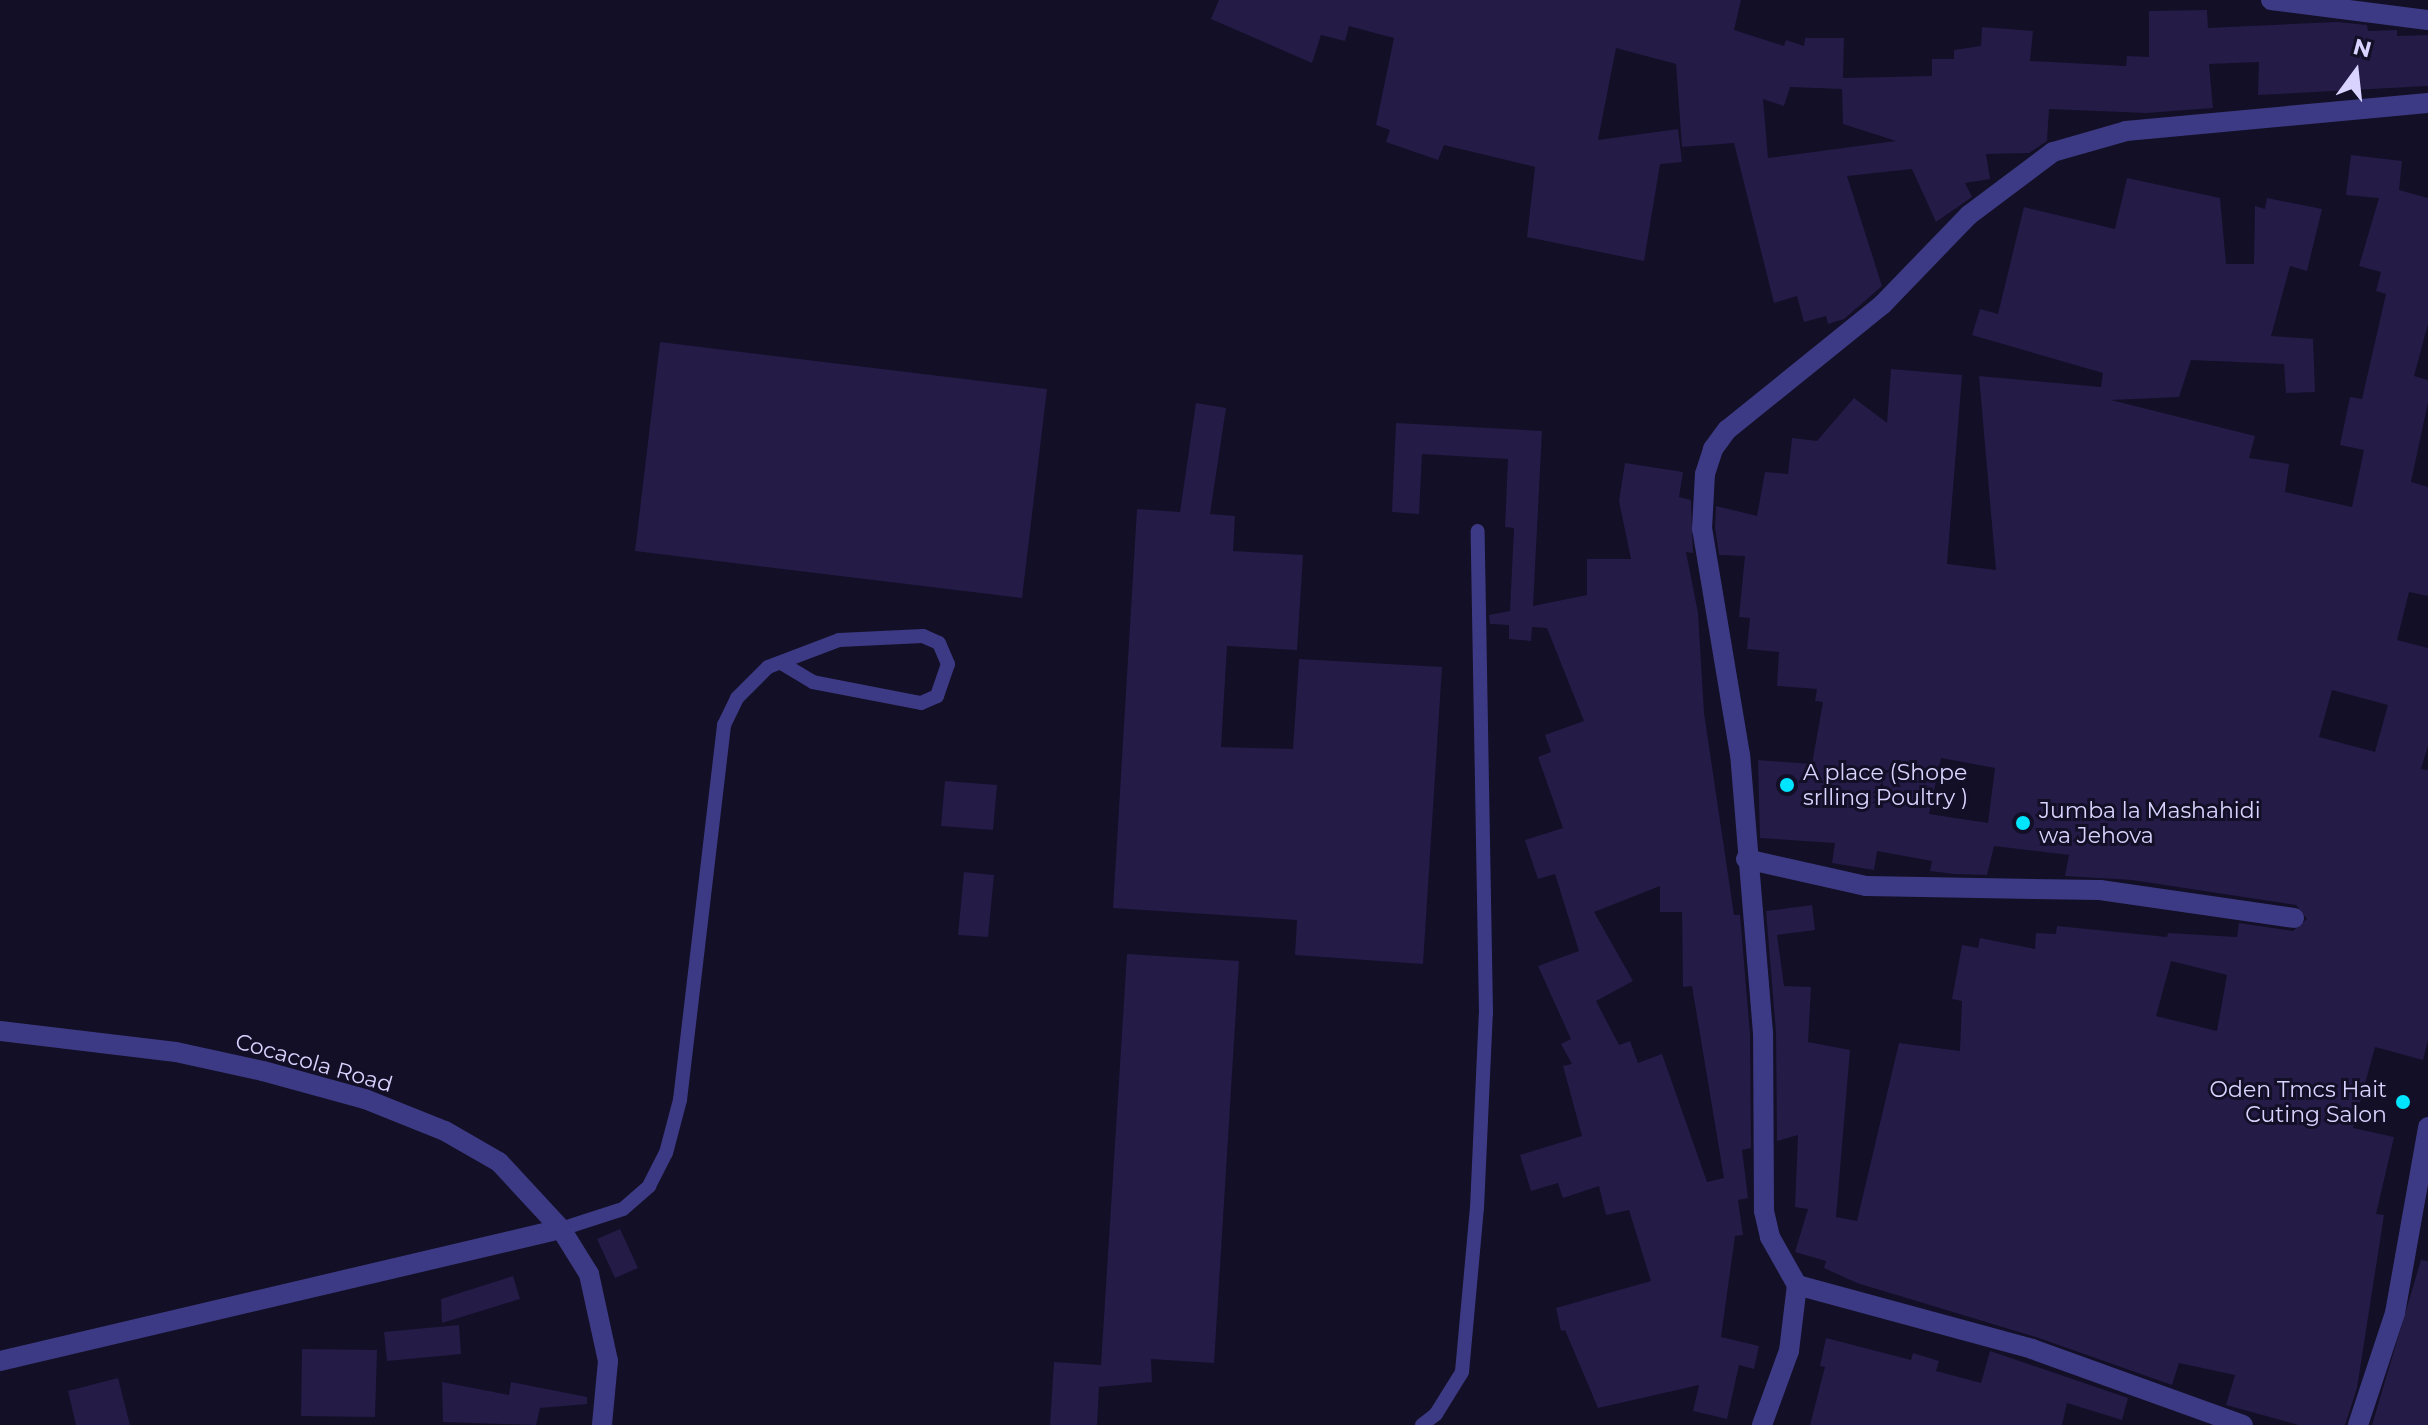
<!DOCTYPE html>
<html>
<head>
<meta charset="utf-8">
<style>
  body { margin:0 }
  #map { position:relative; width:2428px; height:1425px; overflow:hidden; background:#130f26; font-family:Montserrat,sans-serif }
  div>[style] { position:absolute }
  .building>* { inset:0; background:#241b47 }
  .service>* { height:14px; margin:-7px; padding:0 7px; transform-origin:7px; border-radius:7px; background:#3d3a85 }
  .minor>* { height:20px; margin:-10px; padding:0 10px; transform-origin:10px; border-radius:10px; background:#3d3a85 }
  .dots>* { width:22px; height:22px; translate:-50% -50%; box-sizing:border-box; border:4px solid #130f26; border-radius:50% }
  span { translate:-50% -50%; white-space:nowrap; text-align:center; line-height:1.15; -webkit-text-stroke:6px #130f26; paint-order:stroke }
  .poi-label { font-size:22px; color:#d9d4ff }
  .left { translate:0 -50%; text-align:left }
  .right { translate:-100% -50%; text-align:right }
  .street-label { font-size:22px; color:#d9d4ff }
  .north { position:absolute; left:2316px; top:32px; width:80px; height:80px; -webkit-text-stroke:6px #130f26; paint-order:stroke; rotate:15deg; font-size:22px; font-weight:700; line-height:32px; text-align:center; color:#d9d4ff }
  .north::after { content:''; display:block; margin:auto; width:28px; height:36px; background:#d9d4ff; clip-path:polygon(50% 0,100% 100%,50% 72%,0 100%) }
</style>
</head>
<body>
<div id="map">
  <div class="building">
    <i style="clip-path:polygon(evenodd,1219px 0,1741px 0,1734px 30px,1784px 46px,1786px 40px,1804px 46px,1805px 38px,1844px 38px,1843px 78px,1932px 76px,1932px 59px,1954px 59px,1954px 50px,1981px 46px,1982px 27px,2033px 31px,2030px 61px,2126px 66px,2127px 56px,2149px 57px,2149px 11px,2207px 10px,2208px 28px,2337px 22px,2367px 25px,2368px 31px,2397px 30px,2397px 36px,2428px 35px,2428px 86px,2258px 95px,2259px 62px,2209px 64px,2213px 108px,2146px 113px,2049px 109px,2047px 141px,2029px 153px,1986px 154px,1990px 179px,1965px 183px,1972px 197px,1936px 222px,1912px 169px,1847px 176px,1882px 286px,1844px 319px,1828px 324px,1826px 316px,1804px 322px,1797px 296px,1774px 303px,1734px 143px,1682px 147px,1676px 64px,1616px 48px,1598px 140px,1678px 129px,1682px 162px,1660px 164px,1644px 261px,1527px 237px,1535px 167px,1444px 145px,1438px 160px,1386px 142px,1390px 130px,1376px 125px,1394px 38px,1349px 26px,1345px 41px,1321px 35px,1312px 63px,1211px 19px,1219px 0,1790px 87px,1842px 89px,1843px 124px,1896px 141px,1768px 158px,1763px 99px,1784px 106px,1790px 87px)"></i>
    <i style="clip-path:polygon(evenodd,2351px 155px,2402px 161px,2399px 190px,2428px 198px,2428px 324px,2414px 376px,2428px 380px,2428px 402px,2411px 482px,2428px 487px,2428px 596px,2409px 592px,2397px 640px,2428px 648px,2428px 746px,2421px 769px,2428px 770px,2428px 1040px,2423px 1060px,2375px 1047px,2353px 1128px,2394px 1137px,2376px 1214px,2384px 1215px,2357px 1388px,2345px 1425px,2299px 1425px,2226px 1405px,2235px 1375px,2179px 1363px,2172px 1385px,2036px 1337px,1857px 1283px,1824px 1268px,1826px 1261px,1795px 1252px,1808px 1209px,1795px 1207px,1798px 1135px,1777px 1141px,1776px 1032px,1766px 911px,1812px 905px,1815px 930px,1777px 935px,1784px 986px,1811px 987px,1808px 1042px,1850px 1050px,1836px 1217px,1857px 1221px,1899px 1043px,1960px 1051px,1962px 1001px,1952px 999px,1962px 945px,1978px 948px,1980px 938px,2035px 949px,2036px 933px,2056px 934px,2057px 926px,2167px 937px,2168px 933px,2237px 937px,2239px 923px,2293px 931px,2307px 919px,2296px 905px,2132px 880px,2065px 876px,2069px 855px,1994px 846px,1987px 875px,1954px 874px,1930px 871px,1932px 861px,1877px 851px,1874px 870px,1832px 863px,1835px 843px,1760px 838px,1758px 760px,1812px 764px,1823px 702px,1815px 701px,1817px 689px,1777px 686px,1779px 652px,1747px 649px,1750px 618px,1739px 617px,1745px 556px,1719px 555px,1715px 528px,1716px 506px,1757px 516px,1765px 472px,1788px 474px,1792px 438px,1817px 441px,1854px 398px,1887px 423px,1891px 369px,1962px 375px,1947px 564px,1996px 570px,1979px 376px,2101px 387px,2103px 373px,1972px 335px,1980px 309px,1998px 314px,2024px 207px,2115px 229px,2127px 178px,2220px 198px,2226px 264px,2254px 264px,2255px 206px,2265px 209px,2267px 198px,2322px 209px,2307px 271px,2290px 266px,2271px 336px,2313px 339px,2315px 392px,2286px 393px,2284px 364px,2191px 360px,2179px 397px,2111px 400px,2255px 436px,2249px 458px,2289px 464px,2285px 492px,2352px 507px,2364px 450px,2340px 445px,2350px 397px,2362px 399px,2386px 294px,2376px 291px,2381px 272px,2359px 266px,2379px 198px,2346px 195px,2351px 155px,2332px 690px,2388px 705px,2375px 752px,2319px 737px,2332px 690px,2351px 155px,1941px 758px,1995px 768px,1988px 823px,1929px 814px,1941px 758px,2351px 155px,2171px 961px,2227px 975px,2217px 1031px,2156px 1016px,2171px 961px)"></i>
    <i style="clip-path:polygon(660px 342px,1047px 389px,1022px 598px,635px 551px)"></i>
    <i style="clip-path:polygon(1196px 403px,1226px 408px,1210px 514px,1235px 516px,1233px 551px,1303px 555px,1297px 650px,1227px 646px,1221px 747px,1293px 749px,1299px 659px,1442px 667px,1423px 964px,1295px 955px,1297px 920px,1113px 908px,1137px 509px,1180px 512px)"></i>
    <i style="clip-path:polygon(evenodd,1396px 423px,1542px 431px,1533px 606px,1587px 595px,1587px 559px,1631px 559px,1619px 501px,1625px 463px,1683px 472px,1679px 497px,1691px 500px,1693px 553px,1686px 552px,1698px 613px,1704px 713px,1734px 915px,1740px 915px,1750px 1034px,1751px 1148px,1742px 1150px,1748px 1198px,1738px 1200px,1743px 1235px,1735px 1236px,1721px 1337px,1759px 1346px,1754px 1369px,1739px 1365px,1727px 1419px,1693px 1411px,1699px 1385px,1598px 1408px,1565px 1330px,1561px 1331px,1556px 1308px,1651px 1281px,1629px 1210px,1606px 1215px,1599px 1186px,1563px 1198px,1558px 1183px,1531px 1191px,1520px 1155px,1582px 1136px,1563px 1066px,1572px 1064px,1561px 1044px,1571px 1039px,1538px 966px,1579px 951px,1555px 874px,1538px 879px,1525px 840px,1563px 828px,1538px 757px,1551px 752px,1545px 735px,1584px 721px,1547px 628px,1532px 627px,1531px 641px,1509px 639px,1509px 625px,1490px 624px,1489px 615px,1510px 611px,1514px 528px,1505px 527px,1508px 459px,1422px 454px,1419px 514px,1392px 512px,1396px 423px,1660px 886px,1660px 912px,1682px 912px,1683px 987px,1692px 986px,1724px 1178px,1707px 1182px,1662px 1054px,1638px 1063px,1630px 1041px,1619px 1045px,1596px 1001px,1633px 981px,1594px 912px,1660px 886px)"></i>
    <i style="clip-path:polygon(945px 781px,997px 785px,993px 830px,941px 826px)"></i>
    <i style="clip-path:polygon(964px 872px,994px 875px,988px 937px,958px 935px)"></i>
    <i style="clip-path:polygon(1127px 954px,1239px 961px,1214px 1363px,1151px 1359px,1152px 1382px,1099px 1387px,1097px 1425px,1050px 1425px,1054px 1362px,1101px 1365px)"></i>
    <i style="clip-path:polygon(620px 1229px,638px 1268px,615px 1278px,597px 1239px)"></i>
    <i style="clip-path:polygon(2421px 1260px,2428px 1261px,2428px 1425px,2372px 1425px)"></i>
    <i style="clip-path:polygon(513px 1276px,520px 1299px,442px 1323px,441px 1299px)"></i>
    <i style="clip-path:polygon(459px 1325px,461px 1354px,387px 1361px,384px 1332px)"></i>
    <i style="clip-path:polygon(1826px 1338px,1911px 1360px,1913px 1353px,1939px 1361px,1936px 1371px,1981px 1383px,1990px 1351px,2128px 1398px,2122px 1420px,2067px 1403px,2062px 1425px,1810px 1425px,1825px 1367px,1820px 1366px)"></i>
    <i style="clip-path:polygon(302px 1349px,377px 1350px,375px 1417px,301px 1416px)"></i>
    <i style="clip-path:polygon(118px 1378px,130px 1425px,76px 1425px,68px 1391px)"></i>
    <i style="clip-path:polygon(442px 1382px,509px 1395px,511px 1382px,587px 1397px,587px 1404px,540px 1408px,536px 1425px,443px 1422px)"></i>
  </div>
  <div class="service">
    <i style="left:561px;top:1229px;width:65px;rotate:-17.9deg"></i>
    <i style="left:623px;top:1209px;width:35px;rotate:-41deg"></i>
    <i style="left:649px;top:1186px;width:37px;rotate:-63deg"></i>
    <i style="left:666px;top:1153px;width:55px;rotate:-75.2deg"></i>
    <i style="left:680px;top:1100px;width:378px;rotate:-83.3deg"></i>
    <i style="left:724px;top:725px;width:30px;rotate:-64deg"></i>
    <i style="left:737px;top:698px;width:44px;rotate:-45deg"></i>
    <i style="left:768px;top:667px;width:76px;rotate:-20.8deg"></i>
    <i style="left:839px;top:640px;width:84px;rotate:-2.7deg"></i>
    <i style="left:923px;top:636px;width:17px;rotate:24deg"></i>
    <i style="left:939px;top:643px;width:23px;rotate:67deg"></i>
    <i style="left:948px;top:664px;width:34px;rotate:109deg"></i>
    <i style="left:937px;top:696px;width:17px;rotate:156deg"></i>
    <i style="left:921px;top:703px;width:110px;rotate:-169deg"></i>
    <i style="left:813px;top:682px;width:37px;rotate:-149deg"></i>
    <i style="left:1422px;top:1425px;width:18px;rotate:-38deg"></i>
    <i style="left:1436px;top:1414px;width:49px;rotate:-58.2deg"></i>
    <i style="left:1462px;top:1372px;width:165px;rotate:-84.8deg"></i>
    <i style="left:1477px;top:1208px;width:195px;rotate:-87.4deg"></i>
    <i style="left:1486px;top:1013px;width:482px;rotate:-91deg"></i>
  </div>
  <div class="minor">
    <i style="left:2271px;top:0;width:158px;rotate:7.3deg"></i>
    <i style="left:1746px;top:859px;width:123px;rotate:12.7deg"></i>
    <i style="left:1866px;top:886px;width:234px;rotate:1deg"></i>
    <i style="left:2100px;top:890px;width:196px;rotate:8.2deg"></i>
    <i style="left:0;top:1031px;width:177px;rotate:6.8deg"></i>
    <i style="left:176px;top:1052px;width:89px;rotate:12.3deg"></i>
    <i style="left:263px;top:1071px;width:106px;rotate:15.4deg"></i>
    <i style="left:365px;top:1099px;width:86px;rotate:21.8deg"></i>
    <i style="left:445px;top:1131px;width:62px;rotate:29.9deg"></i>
    <i style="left:499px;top:1162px;width:91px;rotate:47.2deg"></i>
    <i style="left:561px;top:1229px;width:53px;rotate:58.1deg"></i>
    <i style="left:589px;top:1274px;width:89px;rotate:77.7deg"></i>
    <i style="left:608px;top:1361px;width:64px;rotate:95.4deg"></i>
    <i style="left:1797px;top:1285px;width:244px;rotate:15.2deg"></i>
    <i style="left:2032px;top:1349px;width:224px;rotate:19.8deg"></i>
    <i style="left:0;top:1361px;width:576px;rotate:-13.24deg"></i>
    <i style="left:1762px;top:1425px;width:79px;rotate:-70deg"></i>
    <i style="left:1789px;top:1351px;width:66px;rotate:-83.1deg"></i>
    <i style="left:1797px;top:1285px;width:55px;rotate:-119.4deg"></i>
    <i style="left:1770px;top:1237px;width:27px;rotate:-103deg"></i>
    <i style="left:1764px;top:1211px;width:178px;rotate:-90.3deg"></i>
    <i style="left:1763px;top:1033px;width:279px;rotate:-94.7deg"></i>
    <i style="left:1740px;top:755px;width:229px;rotate:-99.5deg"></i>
    <i style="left:1702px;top:529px;width:55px;rotate:-86.9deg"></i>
    <i style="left:1705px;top:474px;width:26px;rotate:-72deg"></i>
    <i style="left:1713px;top:449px;width:24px;rotate:-54deg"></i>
    <i style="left:1727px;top:430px;width:199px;rotate:-38.9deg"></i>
    <i style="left:1882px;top:305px;width:125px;rotate:-46deg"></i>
    <i style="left:1969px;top:215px;width:105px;rotate:-36.9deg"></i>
    <i style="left:2053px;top:152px;width:76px;rotate:-16deg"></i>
    <i style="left:2126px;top:131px;width:303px;rotate:-5.3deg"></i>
    <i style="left:2358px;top:1425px;width:118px;rotate:-71.7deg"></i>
    <i style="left:2395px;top:1313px;width:189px;rotate:-79.9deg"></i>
  </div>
  <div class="dots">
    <i style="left:1787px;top:785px;background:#00e5ff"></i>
    <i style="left:2023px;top:823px;background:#00e5ff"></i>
    <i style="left:2403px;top:1102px;background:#00e5ff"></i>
  </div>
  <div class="poi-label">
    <span class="left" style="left:1803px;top:785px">A place (Shope<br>srlling Poultry )</span>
    <span class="left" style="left:2039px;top:823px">Jumba la Mashahidi<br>wa Jehova</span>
    <span class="right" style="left:2387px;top:1102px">Oden Tmcs Hait<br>Cuting Salon</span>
  </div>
  <div class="street-label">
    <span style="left:314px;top:1063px;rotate:16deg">Cocacola Road</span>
  </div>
  <div class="north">N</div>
</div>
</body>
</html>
